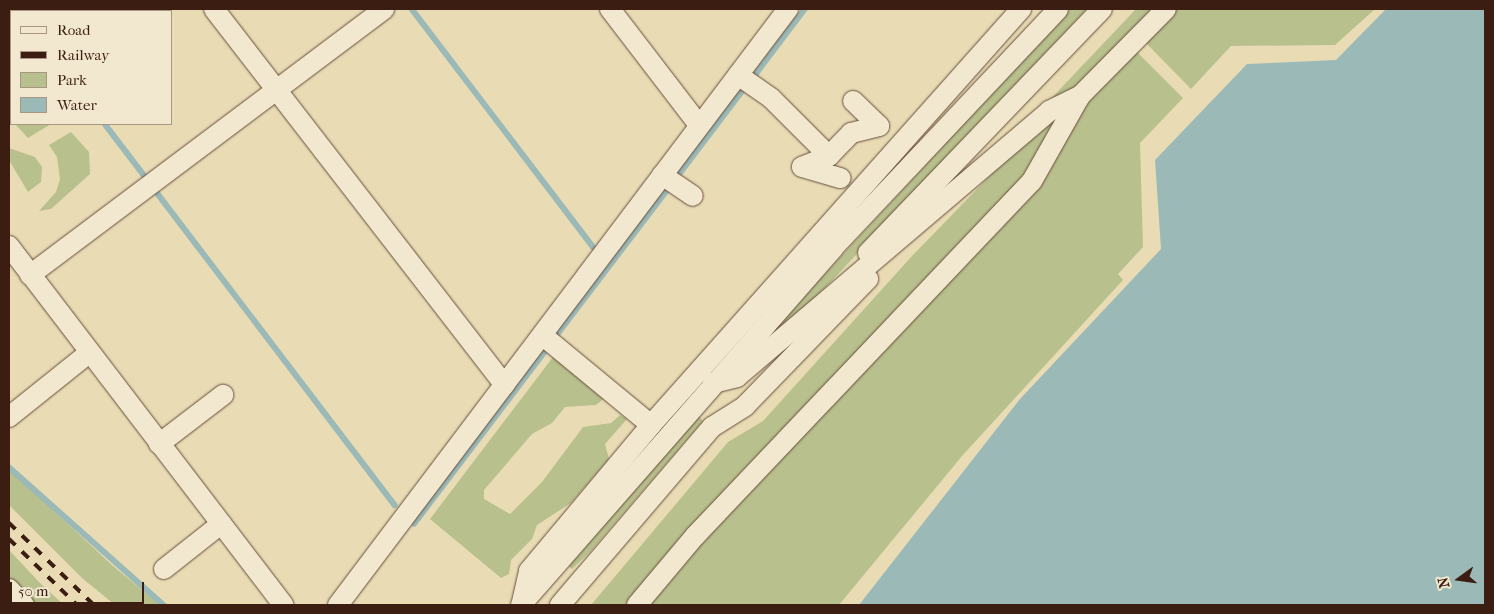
<!DOCTYPE html>
<html>
<head>
<meta charset="utf-8">
<style>
  body { margin:0 }
  #map { position:relative; width:1494px; height:614px; overflow:hidden; background:#e9dcb5; font-family:"IM FELL French Canon",serif }
  div>[style] { position:absolute }
  .green>* { inset:0; background:#b8c08d }
  .water>* { inset:0; background:#9bb9b7 }
  .stream>* { height:5.5px; margin:-2.75px; padding:0 2.75px; transform-origin:2.75px; border-radius:2.75px; background:#9bb9b7 }
  .roads { filter:drop-shadow(0 0 1px #674d3b) drop-shadow(0 0 1px #674d3b) }
  .minor>* { height:20px; margin:-10px; padding:0 10px; transform-origin:10px; border-radius:10px; background:#f1e8cf }
  .rail>* { height:4px; margin-top:-2px; transform-origin:0; background:repeating-linear-gradient(90deg,#3c1d12 0 9px,transparent 0 18px) }
  span { translate:-50% -50%; white-space:nowrap; text-align:center; line-height:1.15; -webkit-text-stroke:4px #f1e8cf; paint-order:stroke }
  .frame { position:absolute; inset:0; border:10px solid #3c1d12; pointer-events:none }
  .legend { position:absolute; left:10px; top:10px; width:162px; height:115px; box-sizing:border-box; background:#f1e8cf; border:1px solid #a99783; margin:0; padding:6px 9px; list-style:none; font-size:15px; color:#3c1d12 }
  .legend li { display:flex; align-items:center; gap:10px; height:25px }
  .legend b { width:25px; border:1px solid #a99783 }
  .north { position:absolute; left:1434px; top:554px; width:50px; height:50px; -webkit-text-stroke:4px #f1e8cf; paint-order:stroke; rotate:256deg; font-size:14px; font-weight:700; line-height:20px; text-align:center; color:#3c1d12 }
  .north::after { content:''; display:block; margin:auto; width:18px; height:22px; background:#3c1d12; clip-path:polygon(50% 0,100% 100%,50% 72%,0 100%) }
  .scale { position:absolute; left:10px; top:582px; width:134px; height:22px; box-sizing:border-box; border:2px solid #3c1d12; border-top:0; padding-left:6px; font-size:15px; line-height:18px; white-space:nowrap; color:#3c1d12; -webkit-text-stroke:4px #f1e8cf; paint-order:stroke }
</style>
</head>
<body>
<div id="map">
  <div class="green">
    <i style="clip-path:polygon(1070px 9px,1087px 9px,810px 304px,745px 360px)"></i>
    <i style="clip-path:polygon(1136px 9px,1158px 9px,1077px 88px,1042px 108px)"></i>
    <i style="clip-path:polygon(1174px 9px,1375px 9px,1335px 45px,1231px 46px,1191px 89px,1145px 42px)"></i>
    <i style="clip-path:polygon(1137px 52px,1183px 98px,1140px 143px,1143px 247px,1118px 274px,1123px 280px,962px 456px,839px 605px,641px 605px,1035px 185px,1064px 144px,1087px 100px)"></i>
    <i style="clip-path:polygon(1057px 117px,1028px 178px,692px 529px,627px 605px,591px 605px,728px 442px,763px 421px,912px 256px,1009px 156px)"></i>
    <i style="clip-path:polygon(15px 124px,51px 124px,28px 138px)"></i>
    <i style="clip-path:polygon(71px 132px,89px 152px,90px 174px,51px 209px,39px 211px,56px 192px,60px 179px,57px 157px,49px 145px)"></i>
    <i style="clip-path:polygon(9px 148px,35px 157px,42px 167px,41px 182px,28px 192px,9px 160px)"></i>
    <i style="clip-path:polygon(556px 353px,606px 397px,596px 405px,565px 407px,552px 423px,532px 434px,484px 490px,484px 499px,510px 514px,542px 482px,583px 427px,611px 423px,620px 415px,627px 419px,605px 444px,609px 459px,571px 503px,537px 525px,532px 539px,511px 560px,509px 574px,501px 578px,430px 519px)"></i>
    <i style="clip-path:polygon(698px 415px,703px 421px,589px 553px,572px 569px,567px 565px)"></i>
    <i style="clip-path:polygon(9px 469px,113px 566px,160px 605px,115px 605px,82px 578px,9px 505px)"></i>
    <i style="clip-path:polygon(9px 550px,41px 584px,64px 605px,32px 605px,9px 581px)"></i>
  </div>
  <div class="water">
    <i style="clip-path:polygon(1386px 9px,1485px 9px,1485px 605px,859px 605px,1020px 399px,1161px 249px,1155px 160px,1247px 64px,1336px 60px)"></i>
  </div>
  <div class="stream">
    <i style="left:412px;top:9px;width:299px;rotate:52.7deg"></i>
    <i style="left:755px;top:75px;width:83px;rotate:-52.9deg"></i>
    <i style="left:105px;top:124px;width:69px;rotate:52.6deg"></i>
    <i style="left:677px;top:177px;width:109px;rotate:-52.8deg"></i>
    <i style="left:158px;top:194px;width:391px;rotate:52.7deg"></i>
    <i style="left:556px;top:336px;width:185px;rotate:-52.7deg"></i>
    <i style="left:9px;top:467px;width:208px;rotate:41.7deg"></i>
    <i style="left:414px;top:524px;width:220px;rotate:-52.8deg"></i>
  </div>
  <div class="roads">
    <div class="minor">
      <i style="left:214px;top:9px;width:475px;rotate:52.3deg"></i>
      <i style="left:610px;top:9px;width:146px;rotate:52.5deg"></i>
      <i style="left:738px;top:75px;width:40px;rotate:34.9deg"></i>
      <i style="left:771px;top:98px;width:82px;rotate:45deg"></i>
      <i style="left:829px;top:156px;width:32px;rotate:-46deg"></i>
      <i style="left:851px;top:133px;width:29px;rotate:-14deg"></i>
      <i style="left:879px;top:126px;width:36px;rotate:-136deg"></i>
      <i style="left:829px;top:156px;width:29px;rotate:158deg"></i>
      <i style="left:802px;top:167px;width:40px;rotate:16deg"></i>
      <i style="left:662px;top:175px;width:37px;rotate:34deg"></i>
      <i style="left:9px;top:246px;width:452px;rotate:52.6deg"></i>
      <i style="left:868px;top:253px;width:338px;rotate:-46.2deg"></i>
      <i style="left:30px;top:275px;width:443px;rotate:-36.9deg"></i>
      <i style="left:542px;top:335px;width:141px;rotate:39.5deg"></i>
      <i style="left:713px;top:383px;width:25px;rotate:-14deg"></i>
      <i style="left:737px;top:377px;width:410px;rotate:-40.4deg"></i>
      <i style="left:1049px;top:111px;width:34px;rotate:-26deg"></i>
      <i style="left:1080px;top:96px;width:122px;rotate:-45.3deg"></i>
      <i style="left:9px;top:417px;width:102px;rotate:-38.7deg"></i>
      <i style="left:159px;top:444px;width:81px;rotate:-37.4deg"></i>
      <i style="left:164px;top:569px;width:73px;rotate:-38.3deg"></i>
      <i style="left:9px;top:589px;width:22px;rotate:47deg"></i>
      <i style="left:522px;top:602px;width:32px;rotate:-77deg"></i>
      <i style="left:529px;top:571px;width:190px;rotate:-50.1deg"></i>
      <i style="left:651px;top:425px;width:557px;rotate:-48.35deg"></i>
      <i style="left:338px;top:605px;width:747px;rotate:-52.95deg"></i>
      <i style="left:521px;top:605px;width:474px;rotate:-48.8deg"></i>
      <i style="left:833px;top:248px;width:328px;rotate:-46.7deg"></i>
      <i style="left:560px;top:605px;width:234px;rotate:-49.5deg"></i>
      <i style="left:712px;top:427px;width:39px;rotate:-32deg"></i>
      <i style="left:745px;top:406px;width:177px;rotate:-45.9deg"></i>
      <i style="left:637px;top:605px;width:90px;rotate:-50deg"></i>
      <i style="left:695px;top:536px;width:489px;rotate:-46.5deg"></i>
      <i style="left:1032px;top:181px;width:98px;rotate:-60.5deg"></i>
    </div>
  </div>
  <div class="rail">
    <i style="left:9px;top:523px;width:118px;rotate:44deg"></i>
    <i style="left:9px;top:539px;width:95px;rotate:44.1deg"></i>
  </div>
  <div class="frame"></div>
  <ul class="legend">
  <li><b style="height:6px;background:#f1e8cf"></b>Road</li>
  <li><b style="height:6px;background:#3c1d12"></b>Railway</li>
  <li><b style="height:14px;background:#b8c08d"></b>Park</li>
  <li><b style="height:14px;background:#9bb9b7"></b>Water</li>
  </ul>
  <div class="north">N</div>
  <div class="scale">50 m</div>
</div>
</body>
</html>
